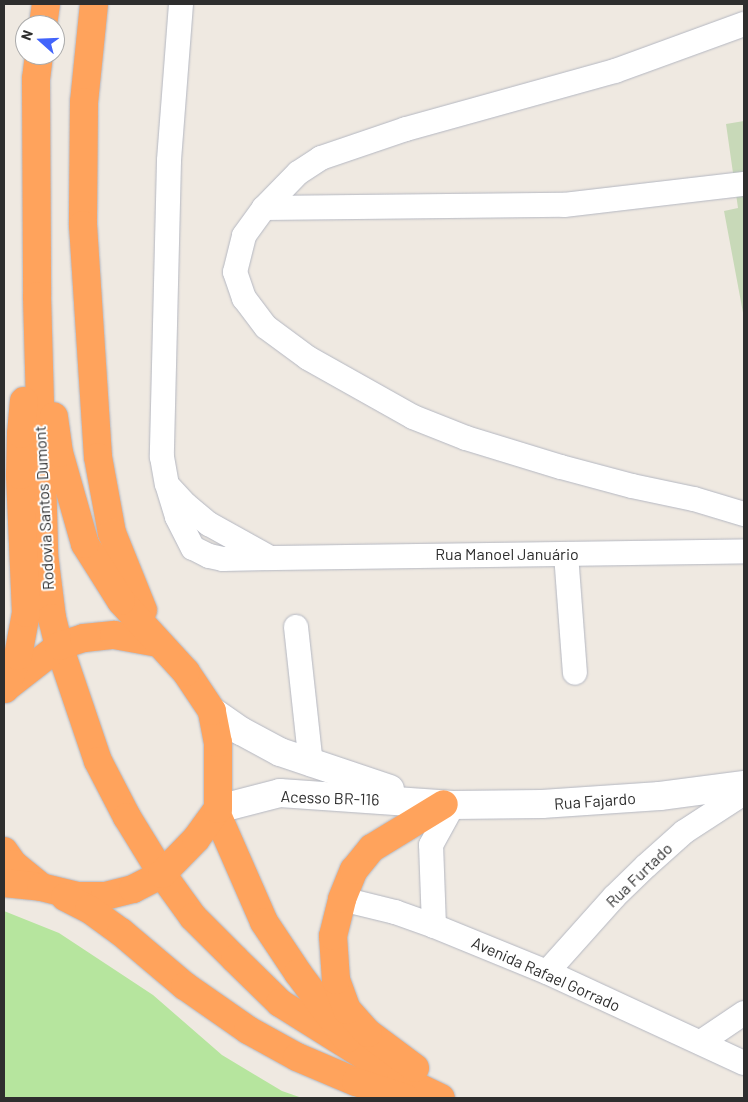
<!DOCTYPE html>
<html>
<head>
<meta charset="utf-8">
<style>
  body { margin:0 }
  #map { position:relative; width:748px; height:1102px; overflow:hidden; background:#efe9e1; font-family:Barlow,sans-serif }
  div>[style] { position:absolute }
  .green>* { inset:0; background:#b6e59e }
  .cemetery>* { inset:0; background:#c8d9b8 }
  .roads { filter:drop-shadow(0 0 1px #b4b7c1) drop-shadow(0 0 1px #b4b7c1) }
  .street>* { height:24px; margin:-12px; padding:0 12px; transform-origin:12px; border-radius:12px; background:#fff }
  .secondary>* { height:28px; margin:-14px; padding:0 14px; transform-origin:14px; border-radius:14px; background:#fff }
  .highway>* { height:28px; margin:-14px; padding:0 14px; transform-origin:14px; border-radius:14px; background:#ffa35c }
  span { translate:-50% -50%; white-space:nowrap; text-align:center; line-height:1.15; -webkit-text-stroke:4px #fff; paint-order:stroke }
  .street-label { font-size:16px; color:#2e2e2e }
  .frame { position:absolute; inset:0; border:5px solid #2e2e2e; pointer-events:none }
  .north { position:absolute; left:15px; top:15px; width:50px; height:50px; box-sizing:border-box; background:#fff; border:1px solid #ababab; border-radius:50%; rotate:290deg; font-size:14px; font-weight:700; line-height:20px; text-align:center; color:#2e2e2e }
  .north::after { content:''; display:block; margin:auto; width:18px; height:22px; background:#4264fb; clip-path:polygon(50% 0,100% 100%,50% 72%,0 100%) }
</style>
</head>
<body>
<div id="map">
  <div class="green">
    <i style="clip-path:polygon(4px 911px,59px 933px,153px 995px,222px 1055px,282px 1091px,302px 1098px,4px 1098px)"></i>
  </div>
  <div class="cemetery">
    <i style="clip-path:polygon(744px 121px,744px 318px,724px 211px,738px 208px,726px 124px)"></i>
  </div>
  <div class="roads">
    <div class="street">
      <i style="left:181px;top:4px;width:157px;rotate:94.4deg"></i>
      <i style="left:169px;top:161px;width:296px;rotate:91.4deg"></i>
      <i style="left:162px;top:457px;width:27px;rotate:80deg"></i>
      <i style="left:167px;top:484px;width:34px;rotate:73deg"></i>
      <i style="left:177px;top:517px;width:35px;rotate:63deg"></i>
      <i style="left:744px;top:24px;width:137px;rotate:160deg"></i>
      <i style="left:615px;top:71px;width:217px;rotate:164.5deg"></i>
      <i style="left:406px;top:129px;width:90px;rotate:161.2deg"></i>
      <i style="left:321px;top:158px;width:27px;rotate:147deg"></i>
      <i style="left:298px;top:173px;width:49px;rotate:134.2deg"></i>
      <i style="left:264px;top:208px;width:34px;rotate:126deg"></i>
      <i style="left:244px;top:236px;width:37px;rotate:104deg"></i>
      <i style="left:235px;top:272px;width:28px;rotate:71deg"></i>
      <i style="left:244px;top:298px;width:36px;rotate:53deg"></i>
      <i style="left:266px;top:327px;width:52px;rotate:36.4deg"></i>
      <i style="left:308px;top:358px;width:120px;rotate:29.3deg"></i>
      <i style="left:413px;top:417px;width:57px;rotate:21.6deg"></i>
      <i style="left:466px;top:438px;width:99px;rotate:17deg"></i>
      <i style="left:561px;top:467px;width:73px;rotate:15deg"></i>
      <i style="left:632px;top:486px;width:63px;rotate:11.8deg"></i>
      <i style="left:694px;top:499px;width:52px;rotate:16.7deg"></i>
      <i style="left:264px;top:208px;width:300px;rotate:-0.6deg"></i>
      <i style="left:564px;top:205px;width:181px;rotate:-6.7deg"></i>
      <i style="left:170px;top:488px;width:23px;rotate:47deg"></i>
      <i style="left:186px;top:505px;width:30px;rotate:40deg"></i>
      <i style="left:209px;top:524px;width:70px;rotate:29.1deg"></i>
      <i style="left:270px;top:558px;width:47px;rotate:178.8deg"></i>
      <i style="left:223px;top:559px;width:14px;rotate:-168deg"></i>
      <i style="left:209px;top:556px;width:18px;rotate:-153deg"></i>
      <i style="left:566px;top:554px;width:119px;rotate:85.7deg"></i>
      <i style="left:270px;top:558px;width:474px;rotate:-0.8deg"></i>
      <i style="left:296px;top:627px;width:138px;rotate:83.8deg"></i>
      <i style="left:342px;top:899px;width:55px;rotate:13.8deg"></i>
      <i style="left:395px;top:912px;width:41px;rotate:19.7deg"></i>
      <i style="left:434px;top:926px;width:122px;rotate:22.2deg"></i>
      <i style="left:547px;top:972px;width:217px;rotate:24.8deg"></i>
      <i style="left:434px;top:926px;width:81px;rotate:-92.1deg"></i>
      <i style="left:431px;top:845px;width:46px;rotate:-61.2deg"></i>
      <i style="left:547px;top:972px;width:101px;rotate:-48.2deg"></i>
      <i style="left:614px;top:897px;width:45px;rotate:-44.1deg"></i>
      <i style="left:646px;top:866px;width:51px;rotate:-41.8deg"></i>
      <i style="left:684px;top:832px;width:72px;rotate:-33deg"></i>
      <i style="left:701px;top:1042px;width:52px;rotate:-34deg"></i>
    </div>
    <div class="secondary">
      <i style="left:212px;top:711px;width:35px;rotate:35deg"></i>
      <i style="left:241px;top:731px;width:44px;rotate:28.3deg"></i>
      <i style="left:280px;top:752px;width:116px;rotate:18.6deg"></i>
      <i style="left:218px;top:809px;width:64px;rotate:-14.5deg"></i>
      <i style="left:280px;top:793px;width:173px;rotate:4deg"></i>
      <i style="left:453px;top:805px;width:89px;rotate:-0.6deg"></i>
      <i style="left:542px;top:804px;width:118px;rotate:-3.9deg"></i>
      <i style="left:660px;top:796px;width:85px;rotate:-7.5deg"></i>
    </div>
    <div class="highway">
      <i style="left:94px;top:4px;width:99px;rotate:95.8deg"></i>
      <i style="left:84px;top:102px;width:123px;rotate:90.5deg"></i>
      <i style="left:83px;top:225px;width:232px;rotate:86.3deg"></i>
      <i style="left:98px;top:457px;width:77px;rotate:79.6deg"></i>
      <i style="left:112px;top:533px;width:83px;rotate:68.1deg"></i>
      <i style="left:43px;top:25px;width:21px;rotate:-82deg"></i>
      <i style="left:39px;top:55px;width:24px;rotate:97deg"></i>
      <i style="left:36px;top:79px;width:217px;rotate:89.7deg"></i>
      <i style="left:37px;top:296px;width:258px;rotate:88.4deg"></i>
      <i style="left:44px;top:554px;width:64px;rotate:82.9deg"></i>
      <i style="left:52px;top:618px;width:29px;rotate:76deg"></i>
      <i style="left:59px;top:646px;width:121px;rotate:71.3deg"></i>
      <i style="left:98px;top:761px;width:63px;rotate:62.6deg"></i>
      <i style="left:127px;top:817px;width:67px;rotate:58.4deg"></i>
      <i style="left:162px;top:874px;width:53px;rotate:54.2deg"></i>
      <i style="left:193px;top:917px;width:59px;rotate:45deg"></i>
      <i style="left:235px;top:959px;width:63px;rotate:44.4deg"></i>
      <i style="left:280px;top:1003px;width:143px;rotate:32.1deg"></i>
      <i style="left:401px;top:1079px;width:44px;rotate:25.4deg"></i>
      <i style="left:8px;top:686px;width:65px;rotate:-38.1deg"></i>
      <i style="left:59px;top:646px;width:26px;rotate:-18deg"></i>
      <i style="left:84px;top:638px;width:30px;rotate:-6deg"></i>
      <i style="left:114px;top:635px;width:45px;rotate:10.3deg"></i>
      <i style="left:5px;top:689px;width:35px;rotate:-68deg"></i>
      <i style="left:18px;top:656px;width:44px;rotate:-79.5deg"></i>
      <i style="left:26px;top:613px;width:138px;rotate:-92.5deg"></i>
      <i style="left:20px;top:475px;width:41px;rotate:-88.6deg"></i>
      <i style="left:21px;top:434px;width:33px;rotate:-85deg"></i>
      <i style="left:216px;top:812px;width:120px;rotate:66.4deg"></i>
      <i style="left:264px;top:922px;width:61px;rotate:56.3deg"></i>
      <i style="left:298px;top:973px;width:82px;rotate:53.4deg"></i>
      <i style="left:4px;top:851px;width:16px;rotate:55deg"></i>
      <i style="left:13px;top:864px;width:36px;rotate:39deg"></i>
      <i style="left:4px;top:883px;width:37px;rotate:6deg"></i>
      <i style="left:41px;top:887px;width:37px;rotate:14deg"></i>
      <i style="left:77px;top:896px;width:28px"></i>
      <i style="left:105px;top:896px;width:29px;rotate:-14deg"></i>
      <i style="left:133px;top:889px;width:33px;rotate:-27deg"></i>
      <i style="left:162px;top:874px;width:49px;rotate:-45.8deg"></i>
      <i style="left:196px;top:839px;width:37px;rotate:-54deg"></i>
      <i style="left:218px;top:809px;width:66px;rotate:-90deg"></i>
      <i style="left:218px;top:743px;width:33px;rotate:-101deg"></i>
      <i style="left:212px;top:711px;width:47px;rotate:-123.7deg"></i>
      <i style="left:186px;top:672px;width:96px;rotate:-132.5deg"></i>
      <i style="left:121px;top:601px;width:67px;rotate:-122.3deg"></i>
      <i style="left:85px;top:544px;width:95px;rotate:-105.9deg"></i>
      <i style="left:59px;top:453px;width:37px;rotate:-98deg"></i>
      <i style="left:65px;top:897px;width:27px;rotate:27deg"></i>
      <i style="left:89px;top:909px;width:39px;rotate:36deg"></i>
      <i style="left:121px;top:932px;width:84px;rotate:40.2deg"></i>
      <i style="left:185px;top:986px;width:77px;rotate:34.9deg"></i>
      <i style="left:248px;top:1030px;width:56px;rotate:28.9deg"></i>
      <i style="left:297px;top:1057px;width:64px;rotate:23deg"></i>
      <i style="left:356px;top:1082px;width:52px;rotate:18.1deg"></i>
      <i style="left:415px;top:1068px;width:59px;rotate:-143.3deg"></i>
      <i style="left:368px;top:1033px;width:31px;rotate:-132deg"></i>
      <i style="left:347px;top:1010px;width:32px;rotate:-110deg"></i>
      <i style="left:336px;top:980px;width:44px;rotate:-93.9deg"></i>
      <i style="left:333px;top:936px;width:38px;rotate:-76deg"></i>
      <i style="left:342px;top:899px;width:31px;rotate:-68deg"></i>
      <i style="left:354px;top:870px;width:28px;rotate:-51deg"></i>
      <i style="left:372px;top:848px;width:84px;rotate:-31.4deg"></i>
    </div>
  </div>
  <div class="street-label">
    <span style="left:44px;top:508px;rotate:-93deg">Rodovia Santos Dumont</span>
    <span style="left:507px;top:554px">Rua Manoel Januário</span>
    <span style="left:330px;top:798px;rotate:2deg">Acesso BR-116</span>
    <span style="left:595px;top:801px;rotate:-4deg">Rua Fajardo</span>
    <span style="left:639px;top:875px;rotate:-44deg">Rua Furtado</span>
    <span style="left:546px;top:974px;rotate:24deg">Avenida Rafael Gorrado</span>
  </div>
  <div class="frame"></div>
  <div class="north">N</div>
</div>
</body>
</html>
